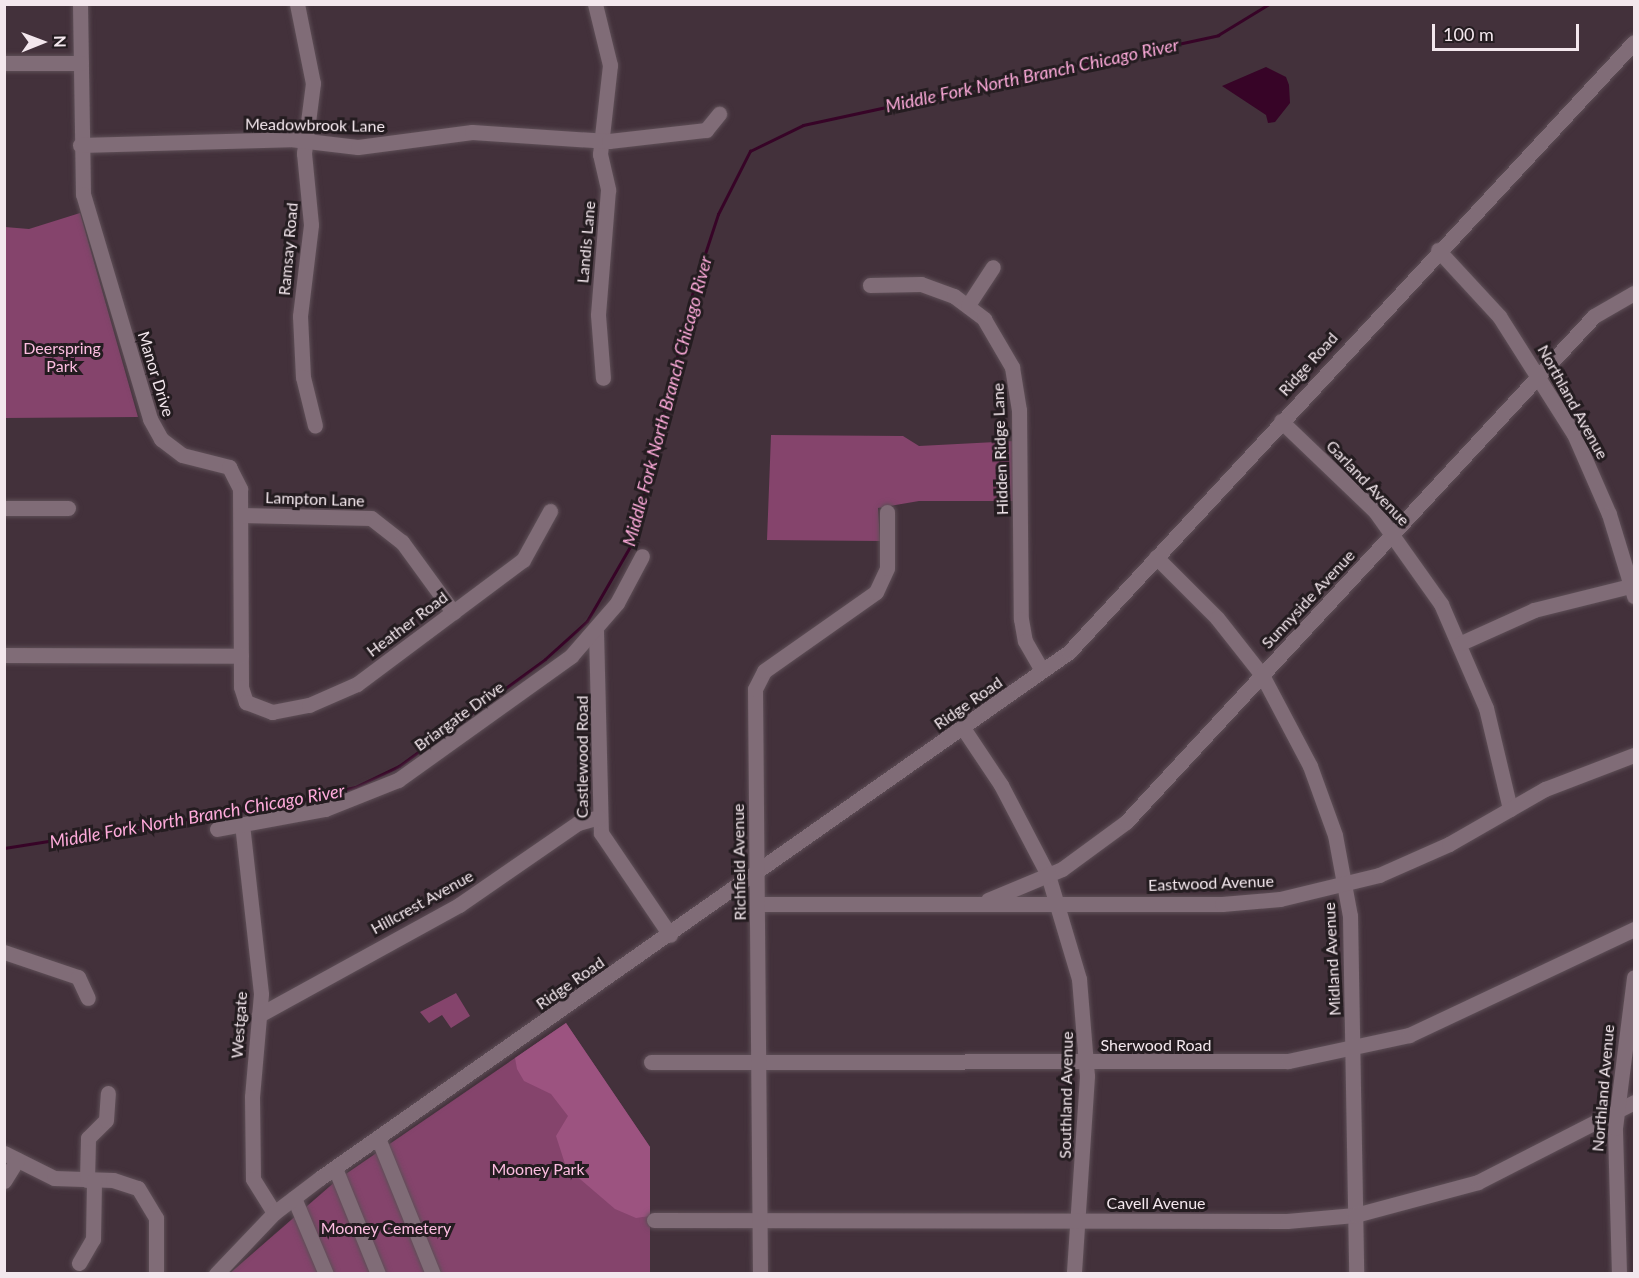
<!DOCTYPE html>
<html>
<head>
<meta charset="utf-8">
<style>
  body { margin:0 }
  #map { position:relative; width:1639px; height:1278px; overflow:hidden; background:#43313b; font-family:Lato,sans-serif }
  div>[style] { position:absolute }
  .green>* { inset:0; background:#85446c }
  .forest>* { inset:0; background:#9c5380 }
  .water>* { inset:0; background:#370427 }
  .stream>* { height:3px; margin:-1.5px; padding:0 1.5px; transform-origin:1.5px; border-radius:1.5px; background:#370427 }
  .roads { filter:drop-shadow(0 0 2px #5e4f57) drop-shadow(0 0 2px #5e4f57) }
  .minor>* { height:15px; margin:-7.5px; padding:0 7.5px; transform-origin:7.5px; border-radius:7.5px; background:#806c77 }
  span { translate:-50% -50%; white-space:nowrap; text-align:center; line-height:1.15; -webkit-text-stroke:6px #241c20; paint-order:stroke }
  .street-label { font-size:16px; color:#f3e7ed }
  .park-label { font-size:16px; color:#fcbde0 }
  .water-label { font-size:18px; color:#fdaada; font-style:italic }
  .frame { position:absolute; inset:0; border:6px solid #f3e7ed; pointer-events:none }
  .north { position:absolute; left:12px; top:12px; width:60px; height:60px; -webkit-text-stroke:4px #241c20; paint-order:stroke; rotate:89deg; font-size:16px; font-weight:700; line-height:24px; text-align:center; color:#f3e7ed }
  .north::after { content:''; display:block; margin:auto; width:21px; height:27px; background:#f3e7ed; clip-path:polygon(50% 0,100% 100%,50% 72%,0 100%) }
  .scale { position:absolute; left:1432px; top:24px; width:147px; height:27px; box-sizing:border-box; border:3px solid #f3e7ed; border-top:0; padding-left:8px; font-size:18px; line-height:21px; white-space:nowrap; color:#f3e7ed; -webkit-text-stroke:4px #241c20; paint-order:stroke }
</style>
</head>
<body>
<div id="map">
  <div class="green">
    <i style="clip-path:polygon(80px 213px,138px 417px,5px 418px,5px 227px,29px 229px)"></i>
    <i style="clip-path:polygon(771px 435px,903px 436px,919px 446px,1015px 441px,1016px 501px,919px 501px,878px 508px,880px 541px,767px 540px)"></i>
    <i style="clip-path:polygon(456px 993px,470px 1016px,451px 1028px,442px 1015px,429px 1023px,420px 1012px)"></i>
    <i style="clip-path:polygon(566px 1023px,650px 1147px,650px 1273px,229px 1274px,337px 1180px)"></i>
  </div>
  <div class="forest">
    <i style="clip-path:polygon(566px 1023px,650px 1147px,650px 1216px,636px 1218px,615px 1209px,566px 1167px,556px 1136px,568px 1116px,551px 1094px,524px 1081px,517px 1069px,515px 1058px)"></i>
  </div>
  <div class="water">
    <i style="clip-path:polygon(1266px 67px,1286px 77px,1289px 85px,1290px 103px,1275px 122px,1268px 123px,1266px 115px,1222px 86px)"></i>
  </div>
  <div class="stream">
    <i style="left:4px;top:848px;width:289px;rotate:-9deg"></i>
    <i style="left:289px;top:803px;width:68px;rotate:-13.6deg"></i>
    <i style="left:355px;top:787px;width:49px;rotate:-25.5deg"></i>
    <i style="left:399px;top:766px;width:181px;rotate:-36.2deg"></i>
    <i style="left:545px;top:659px;width:57px;rotate:-42.1deg"></i>
    <i style="left:587px;top:621px;width:90px;rotate:-60deg"></i>
    <i style="left:632px;top:543px;width:263px;rotate:-76.4deg"></i>
    <i style="left:694px;top:287px;width:77px;rotate:-71.8deg"></i>
    <i style="left:718px;top:214px;width:71px;rotate:-63.1deg"></i>
    <i style="left:750px;top:151px;width:59px;rotate:-26.1deg"></i>
    <i style="left:803px;top:125px;width:425px;rotate:-12.2deg"></i>
    <i style="left:1218px;top:35px;width:60px;rotate:-31.3deg"></i>
  </div>
  <div class="roads">
    <div class="minor">
      <i style="left:80px;top:4px;width:190px;rotate:89.1deg"></i>
      <i style="left:83px;top:194px;width:235px;rotate:73.4deg"></i>
      <i style="left:150px;top:419px;width:23px;rotate:61deg"></i>
      <i style="left:161px;top:439px;width:26px;rotate:37deg"></i>
      <i style="left:182px;top:455px;width:49px;rotate:14.3deg"></i>
      <i style="left:229px;top:467px;width:25px;rotate:63deg"></i>
      <i style="left:240px;top:489px;width:198px;rotate:89.7deg"></i>
      <i style="left:241px;top:687px;width:16px;rotate:72deg"></i>
      <i style="left:246px;top:702px;width:28px;rotate:21deg"></i>
      <i style="left:272px;top:712px;width:38px;rotate:-11deg"></i>
      <i style="left:309px;top:705px;width:52px;rotate:-23.6deg"></i>
      <i style="left:357px;top:684px;width:207px;rotate:-36.8deg"></i>
      <i style="left:523px;top:560px;width:56px;rotate:-61.1deg"></i>
      <i style="left:297px;top:4px;width:81px;rotate:78.6deg"></i>
      <i style="left:313px;top:83px;width:71px;rotate:97.3deg"></i>
      <i style="left:304px;top:153px;width:72px;rotate:84.4deg"></i>
      <i style="left:311px;top:225px;width:92px;rotate:96.9deg"></i>
      <i style="left:300px;top:316px;width:61px;rotate:87.2deg"></i>
      <i style="left:303px;top:377px;width:50px;rotate:76.2deg"></i>
      <i style="left:595px;top:4px;width:63px;rotate:76.2deg"></i>
      <i style="left:610px;top:65px;width:90px;rotate:96.4deg"></i>
      <i style="left:600px;top:154px;width:37px;rotate:77deg"></i>
      <i style="left:608px;top:190px;width:125px;rotate:94.6deg"></i>
      <i style="left:598px;top:315px;width:63px;rotate:85.5deg"></i>
      <i style="left:4px;top:63px;width:77px"></i>
      <i style="left:80px;top:145px;width:210px;rotate:-1.6deg"></i>
      <i style="left:290px;top:139px;width:68px;rotate:6.7deg"></i>
      <i style="left:358px;top:147px;width:115px;rotate:-7.5deg"></i>
      <i style="left:472px;top:132px;width:137px;rotate:3.8deg"></i>
      <i style="left:609px;top:141px;width:98px;rotate:-6.5deg"></i>
      <i style="left:706px;top:130px;width:21px;rotate:-51deg"></i>
      <i style="left:1438px;top:250px;width:90px;rotate:47.3deg"></i>
      <i style="left:1499px;top:316px;width:140px;rotate:57.6deg"></i>
      <i style="left:1574px;top:434px;width:87px;rotate:66.4deg"></i>
      <i style="left:1609px;top:514px;width:86px;rotate:73deg"></i>
      <i style="left:870px;top:285px;width:51px;rotate:-1.1deg"></i>
      <i style="left:921px;top:284px;width:35px;rotate:20deg"></i>
      <i style="left:954px;top:296px;width:38px;rotate:37deg"></i>
      <i style="left:984px;top:319px;width:56px;rotate:59.7deg"></i>
      <i style="left:1012px;top:367px;width:44px;rotate:80.8deg"></i>
      <i style="left:1019px;top:410px;width:209px;rotate:89.5deg"></i>
      <i style="left:1021px;top:619px;width:22px;rotate:80deg"></i>
      <i style="left:1025px;top:641px;width:34px;rotate:60deg"></i>
      <i style="left:968px;top:305px;width:45px;rotate:-56.7deg"></i>
      <i style="left:1281px;top:421px;width:130px;rotate:43.8deg"></i>
      <i style="left:1375px;top:511px;width:114px;rotate:54.6deg"></i>
      <i style="left:1441px;top:604px;width:113px;rotate:66.6deg"></i>
      <i style="left:1486px;top:708px;width:104px;rotate:76.6deg"></i>
      <i style="left:4px;top:508px;width:64px"></i>
      <i style="left:241px;top:515px;width:130px;rotate:1.3deg"></i>
      <i style="left:371px;top:518px;width:39px;rotate:38deg"></i>
      <i style="left:402px;top:542px;width:87px;rotate:53.9deg"></i>
      <i style="left:1156px;top:557px;width:86px;rotate:45deg"></i>
      <i style="left:1217px;top:618px;width:73px;rotate:51.7deg"></i>
      <i style="left:1262px;top:675px;width:103px;rotate:62.2deg"></i>
      <i style="left:1310px;top:766px;width:73px;rotate:70.1deg"></i>
      <i style="left:1335px;top:835px;width:82px;rotate:79.5deg"></i>
      <i style="left:1350px;top:916px;width:358px;rotate:89deg"></i>
      <i style="left:596px;top:631px;width:202px;rotate:88.6deg"></i>
      <i style="left:601px;top:833px;width:123px;rotate:55.9deg"></i>
      <i style="left:1461px;top:643px;width:80px;rotate:-24.3deg"></i>
      <i style="left:1534px;top:610px;width:103px;rotate:-14deg"></i>
      <i style="left:4px;top:655px;width:237px;rotate:0.2deg"></i>
      <i style="left:963px;top:728px;width:69px;rotate:56.3deg"></i>
      <i style="left:1001px;top:785px;width:102px;rotate:62.4deg"></i>
      <i style="left:1048px;top:875px;width:109px;rotate:73.4deg"></i>
      <i style="left:1079px;top:979px;width:97px;rotate:85.3deg"></i>
      <i style="left:1087px;top:1076px;width:198px;rotate:93.8deg"></i>
      <i style="left:242px;top:824px;width:171px;rotate:83.6deg"></i>
      <i style="left:261px;top:994px;width:103px;rotate:95deg"></i>
      <i style="left:252px;top:1097px;width:82px;rotate:89.3deg"></i>
      <i style="left:253px;top:1179px;width:40px;rotate:58deg"></i>
      <i style="left:217px;top:829px;width:110px;rotate:-10.5deg"></i>
      <i style="left:325px;top:809px;width:79px;rotate:-21.7deg"></i>
      <i style="left:398px;top:780px;width:213px;rotate:-35.6deg"></i>
      <i style="left:571px;top:656px;width:70px;rotate:-49deg"></i>
      <i style="left:617px;top:603px;width:53px;rotate:-62deg"></i>
      <i style="left:988px;top:900px;width:80px;rotate:-22.7deg"></i>
      <i style="left:1062px;top:869px;width:79px;rotate:-36.3deg"></i>
      <i style="left:1126px;top:822px;width:689px;rotate:-47.23deg"></i>
      <i style="left:1594px;top:316px;width:46px;rotate:-29.9deg"></i>
      <i style="left:758px;top:904px;width:464px"></i>
      <i style="left:1222px;top:904px;width:58px;rotate:-4.9deg"></i>
      <i style="left:1280px;top:899px;width:102px;rotate:-13.6deg"></i>
      <i style="left:1379px;top:875px;width:77px;rotate:-23.9deg"></i>
      <i style="left:1449px;top:844px;width:111px;rotate:-29.8deg"></i>
      <i style="left:1545px;top:789px;width:95px;rotate:-20.9deg"></i>
      <i style="left:4px;top:952px;width:78px;rotate:18.7deg"></i>
      <i style="left:78px;top:977px;width:23px;rotate:65deg"></i>
      <i style="left:259px;top:1015px;width:228px;rotate:-28.8deg"></i>
      <i style="left:459px;top:905px;width:145px;rotate:-34.6deg"></i>
      <i style="left:578px;top:823px;width:22px;rotate:-16deg"></i>
      <i style="left:651px;top:1062px;width:637px;rotate:-0.09deg"></i>
      <i style="left:1288px;top:1061px;width:124px;rotate:-12.1deg"></i>
      <i style="left:1409px;top:1035px;width:249px;rotate:-25.2deg"></i>
      <i style="left:378px;top:1138px;width:147px;rotate:68deg"></i>
      <i style="left:4px;top:1153px;width:56px;rotate:26.6deg"></i>
      <i style="left:54px;top:1178px;width:59px;rotate:1.9deg"></i>
      <i style="left:113px;top:1180px;width:26px;rotate:18deg"></i>
      <i style="left:138px;top:1188px;width:35px;rotate:59deg"></i>
      <i style="left:156px;top:1218px;width:56px;rotate:90deg"></i>
      <i style="left:335px;top:1168px;width:114px;rotate:67.9deg"></i>
      <i style="left:87px;top:1180px;width:42px;rotate:-88.6deg"></i>
      <i style="left:88px;top:1138px;width:25px;rotate:-45deg"></i>
      <i style="left:106px;top:1120px;width:27px;rotate:-86deg"></i>
      <i style="left:4px;top:1181px;width:25px;rotate:-58deg"></i>
      <i style="left:294px;top:1198px;width:82px;rotate:67.2deg"></i>
      <i style="left:654px;top:1220px;width:633px;rotate:0.09deg"></i>
      <i style="left:1287px;top:1221px;width:68px;rotate:-5deg"></i>
      <i style="left:1355px;top:1215px;width:127px;rotate:-15deg"></i>
      <i style="left:1478px;top:1182px;width:175px;rotate:-27.1deg"></i>
      <i style="left:79px;top:1263px;width:28px;rotate:-60deg"></i>
      <i style="left:93px;top:1239px;width:59px;rotate:-89deg"></i>
      <i style="left:216px;top:1274px;width:84px;rotate:-46.4deg"></i>
      <i style="left:274px;top:1213px;width:58px;rotate:-37.3deg"></i>
      <i style="left:320px;top:1178px;width:915px;rotate:-35.08deg"></i>
      <i style="left:1069px;top:652px;width:831px;rotate:-47.19deg"></i>
      <i style="left:760px;top:1274px;width:585px;rotate:-90.49deg"></i>
      <i style="left:755px;top:689px;width:20px;rotate:-63deg"></i>
      <i style="left:764px;top:671px;width:137px;rotate:-35.2deg"></i>
      <i style="left:876px;top:592px;width:26px;rotate:-65deg"></i>
      <i style="left:887px;top:568px;width:56px;rotate:-90deg"></i>
      <i style="left:1619px;top:1274px;width:146px;rotate:-91.6deg"></i>
      <i style="left:1615px;top:1128px;width:152px;rotate:-82.8deg"></i>
    </div>
  </div>
  <div class="street-label">
    <span style="left:315px;top:125px;rotate:1deg">Meadowbrook Lane</span>
    <span style="left:586px;top:242px;rotate:-85deg">Landis Lane</span>
    <span style="left:288px;top:249px;rotate:-85deg">Ramsay Road</span>
    <span style="left:1308px;top:364px;rotate:-48deg">Ridge Road</span>
    <span style="left:156px;top:374px;rotate:73deg">Manor Drive</span>
    <span style="left:1573px;top:402px;rotate:61deg">Northland Avenue</span>
    <span style="left:1000px;top:449px;rotate:-92deg">Hidden Ridge Lane</span>
    <span style="left:1368px;top:483px;rotate:46deg">Garland Avenue</span>
    <span style="left:315px;top:499px;rotate:2deg">Lampton Lane</span>
    <span style="left:1308px;top:599px;rotate:-47deg">Sunnyside Avenue</span>
    <span style="left:407px;top:624px;rotate:-37deg">Heather Road</span>
    <span style="left:968px;top:703px;rotate:-35deg">Ridge Road</span>
    <span style="left:459px;top:716px;rotate:-36deg">Briargate Drive</span>
    <span style="left:582px;top:757px;rotate:-90deg">Castlewood Road</span>
    <span style="left:739px;top:862px;rotate:-91deg">Richfield Avenue</span>
    <span style="left:1211px;top:883px;rotate:-2deg">Eastwood Avenue</span>
    <span style="left:422px;top:902px;rotate:-29deg">Hillcrest Avenue</span>
    <span style="left:1332px;top:959px;rotate:-93deg">Midland Avenue</span>
    <span style="left:570px;top:983px;rotate:-35deg">Ridge Road</span>
    <span style="left:239px;top:1025px;rotate:-86deg">Westgate</span>
    <span style="left:1156px;top:1045px">Sherwood Road</span>
    <span style="left:1603px;top:1088px;rotate:-85deg">Northland Avenue</span>
    <span style="left:1066px;top:1095px;rotate:-89deg">Southland Avenue</span>
    <span style="left:1156px;top:1203px">Cavell Avenue</span>
  </div>
  <div class="park-label">
    <span style="left:62px;top:357px">Deerspring<br>Park</span>
    <span style="left:538px;top:1169px">Mooney Park</span>
    <span style="left:386px;top:1228px">Mooney Cemetery</span>
  </div>
  <div class="water-label">
    <span style="left:1032px;top:75px;rotate:-12deg">Middle Fork North Branch Chicago River</span>
    <span style="left:667px;top:401px;rotate:-75deg">Middle Fork North Branch Chicago River</span>
    <span style="left:197px;top:816px;rotate:-10deg">Middle Fork North Branch Chicago River</span>
  </div>
  <div class="frame"></div>
  <div class="north">N</div>
  <div class="scale">100 m</div>
</div>
</body>
</html>
